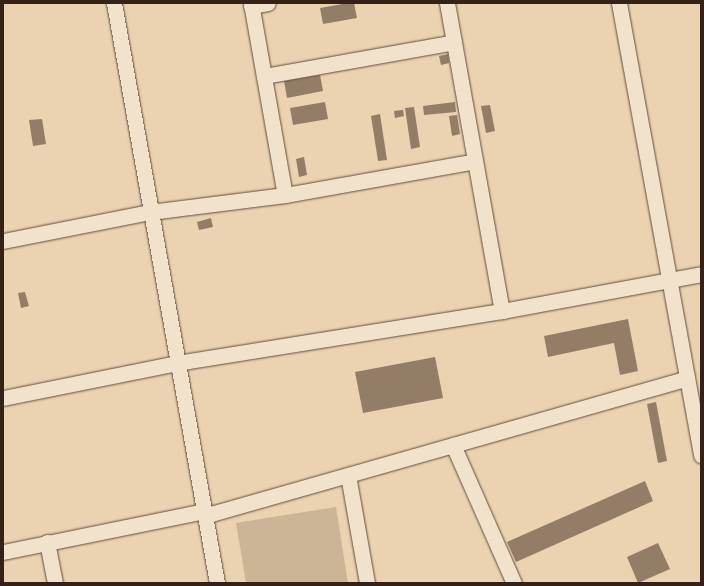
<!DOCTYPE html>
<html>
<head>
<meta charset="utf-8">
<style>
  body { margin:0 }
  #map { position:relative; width:704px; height:586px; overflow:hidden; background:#ebd2b0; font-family:"Libre Caslon Text",serif }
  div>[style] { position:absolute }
  .green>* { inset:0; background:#ccb496 }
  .building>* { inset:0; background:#947d67 }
  .roads { filter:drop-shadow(0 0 1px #624d3d) drop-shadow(0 0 1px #624d3d) }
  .minor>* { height:15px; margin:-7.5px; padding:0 7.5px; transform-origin:7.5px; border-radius:7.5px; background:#f2e2cc }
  span { translate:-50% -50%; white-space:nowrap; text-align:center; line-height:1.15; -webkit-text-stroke:3px #f2e2cc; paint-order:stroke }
  .frame { position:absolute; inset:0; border:4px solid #352117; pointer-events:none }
</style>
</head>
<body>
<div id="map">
  <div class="green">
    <i style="clip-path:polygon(336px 507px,348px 583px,246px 583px,236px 523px)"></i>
  </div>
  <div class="building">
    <i style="clip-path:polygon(348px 3px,354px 3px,357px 18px,323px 24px,320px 8px)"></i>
    <i style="clip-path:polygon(448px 54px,449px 63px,441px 65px,439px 56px)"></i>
    <i style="clip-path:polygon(320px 75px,323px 91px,287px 98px,284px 81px)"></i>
    <i style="clip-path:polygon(325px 102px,328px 119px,293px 125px,290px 108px)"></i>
    <i style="clip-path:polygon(455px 102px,456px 112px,424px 115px,423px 106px)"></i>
    <i style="clip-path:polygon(490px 105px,495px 131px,486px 133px,481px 106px)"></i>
    <i style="clip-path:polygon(414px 107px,420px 147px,411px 149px,405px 108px)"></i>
    <i style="clip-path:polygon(403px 110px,404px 116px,395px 118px,394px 111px)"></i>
    <i style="clip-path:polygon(380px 114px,387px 160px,378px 161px,371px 116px)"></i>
    <i style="clip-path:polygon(457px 115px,460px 134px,452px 136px,449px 116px)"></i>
    <i style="clip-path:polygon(42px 119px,46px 144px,33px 146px,29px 120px)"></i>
    <i style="clip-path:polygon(304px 157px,307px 175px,299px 177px,296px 159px)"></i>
    <i style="clip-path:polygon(211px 218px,213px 227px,199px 230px,197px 222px)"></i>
    <i style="clip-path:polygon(25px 292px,29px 306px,21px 308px,18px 293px)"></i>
    <i style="clip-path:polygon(628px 319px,638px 371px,620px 375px,614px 343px,548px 357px,544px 336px)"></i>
    <i style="clip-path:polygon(435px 357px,443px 398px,363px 413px,355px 372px)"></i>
    <i style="clip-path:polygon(656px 402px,667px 461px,658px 463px,647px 404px)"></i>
    <i style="clip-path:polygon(645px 481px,653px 501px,516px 562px,507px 542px)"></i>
    <i style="clip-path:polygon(658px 543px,670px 569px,638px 583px,627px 557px)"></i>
  </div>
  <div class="roads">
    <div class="minor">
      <i style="left:114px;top:3px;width:589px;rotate:79.93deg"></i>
      <i style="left:251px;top:3px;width:195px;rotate:80deg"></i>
      <i style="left:447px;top:3px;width:313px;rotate:79.9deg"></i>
      <i style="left:619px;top:3px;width:460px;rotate:79.7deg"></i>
      <i style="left:251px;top:6px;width:17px;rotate:-10deg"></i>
      <i style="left:264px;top:76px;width:193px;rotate:-10.1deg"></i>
      <i style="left:3px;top:241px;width:150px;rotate:-11.2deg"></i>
      <i style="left:150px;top:212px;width:136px;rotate:-7.2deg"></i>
      <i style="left:285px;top:195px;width:193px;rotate:-10.1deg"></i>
      <i style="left:3px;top:398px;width:177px;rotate:-11.4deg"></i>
      <i style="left:177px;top:363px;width:329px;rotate:-9.1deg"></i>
      <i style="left:502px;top:311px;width:202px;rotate:-10.5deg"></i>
      <i style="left:453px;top:445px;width:151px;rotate:66.2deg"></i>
      <i style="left:348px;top:475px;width:110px;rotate:80deg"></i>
      <i style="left:47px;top:542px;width:42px;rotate:79deg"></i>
      <i style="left:3px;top:552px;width:205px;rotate:-11.5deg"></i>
      <i style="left:204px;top:511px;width:8px;rotate:23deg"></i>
      <i style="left:211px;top:514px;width:495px;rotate:-15.9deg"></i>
    </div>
  </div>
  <div class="frame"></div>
</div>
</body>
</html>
